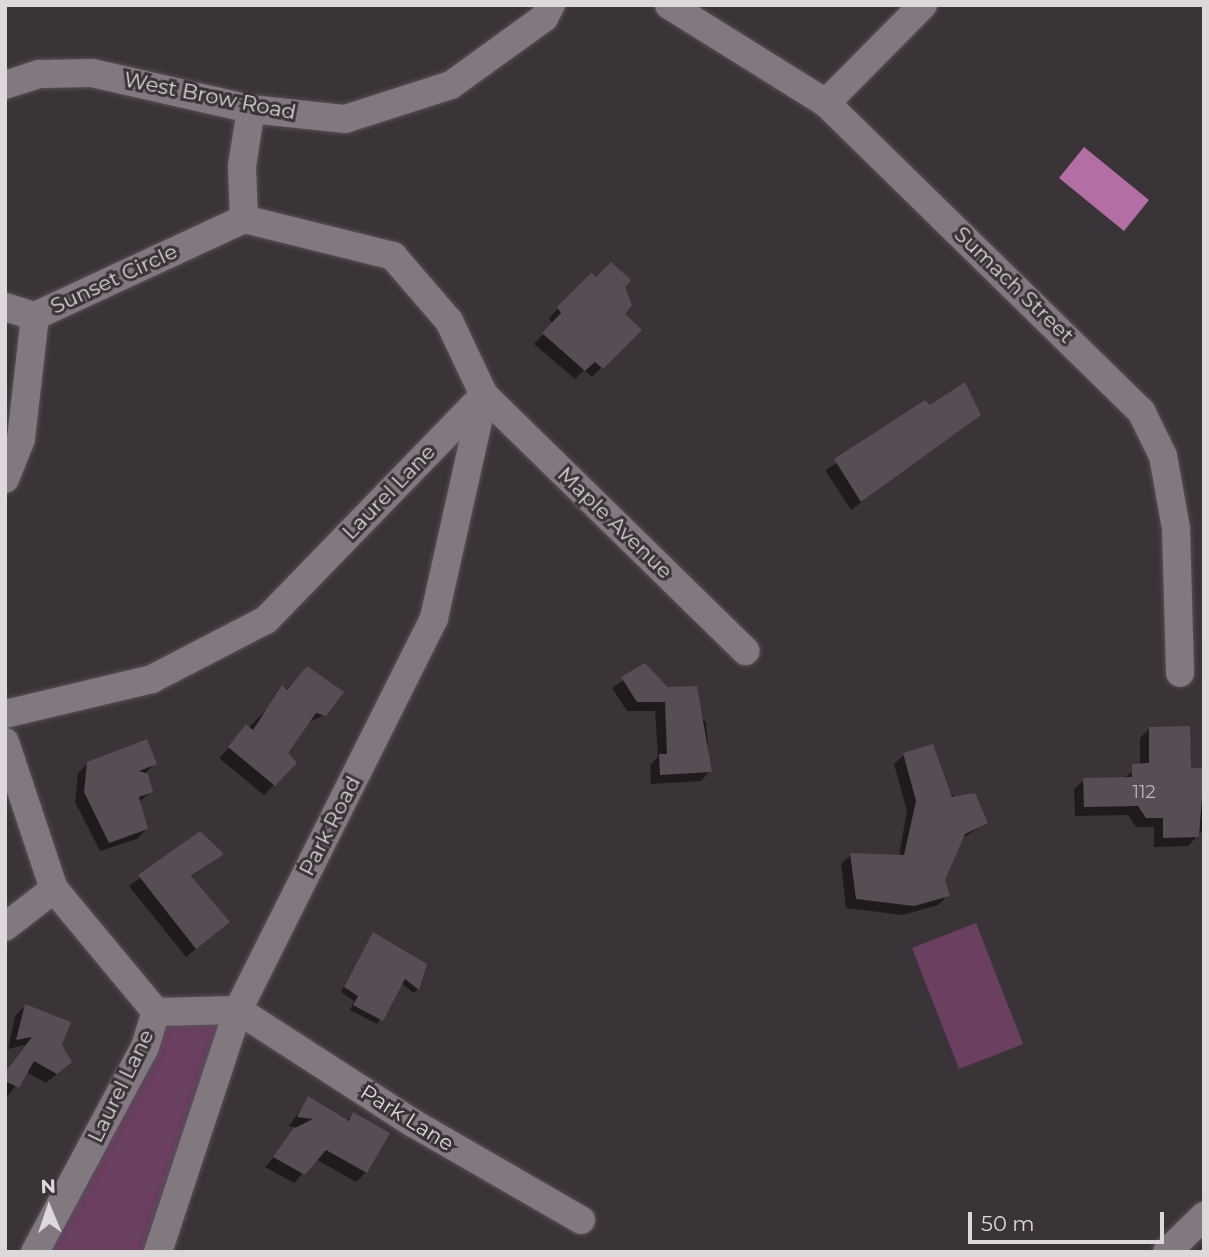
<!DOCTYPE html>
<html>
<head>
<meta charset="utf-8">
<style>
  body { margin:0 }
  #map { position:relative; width:1209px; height:1257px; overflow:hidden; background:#3a3338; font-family:Montserrat,sans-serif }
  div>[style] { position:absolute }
  .green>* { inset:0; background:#6a3f60 }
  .water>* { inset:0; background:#b36ea3 }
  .shadow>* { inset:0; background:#0007 }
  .building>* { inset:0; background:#564e54 }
  .roads { filter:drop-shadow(0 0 2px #565054) drop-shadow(0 0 2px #565054) }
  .minor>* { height:28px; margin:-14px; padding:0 14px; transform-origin:14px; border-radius:14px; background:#827980 }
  span { translate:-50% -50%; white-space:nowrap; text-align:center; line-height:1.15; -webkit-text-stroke:6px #3a3338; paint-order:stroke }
  .number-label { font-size:18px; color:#bbb6ba }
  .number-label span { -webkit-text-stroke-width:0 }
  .street-label { font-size:21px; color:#ddd8dc }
  .frame { position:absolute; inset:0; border:7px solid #ddd8dc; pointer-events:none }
  .north { position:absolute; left:14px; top:1173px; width:70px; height:70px; -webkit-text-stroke:5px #3a3338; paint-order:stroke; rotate:358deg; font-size:19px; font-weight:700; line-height:28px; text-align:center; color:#ddd8dc }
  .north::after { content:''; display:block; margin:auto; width:24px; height:32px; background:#ddd8dc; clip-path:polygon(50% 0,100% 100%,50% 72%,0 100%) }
  .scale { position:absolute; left:968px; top:1212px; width:196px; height:32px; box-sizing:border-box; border:4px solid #ddd8dc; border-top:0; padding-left:9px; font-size:21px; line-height:24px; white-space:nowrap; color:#ddd8dc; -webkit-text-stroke:5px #3a3338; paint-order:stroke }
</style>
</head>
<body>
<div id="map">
  <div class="green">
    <i style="clip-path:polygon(976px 923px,1023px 1044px,959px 1069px,912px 948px)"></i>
    <i style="clip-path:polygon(230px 1015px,152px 1252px,42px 1252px,161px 1020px)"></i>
  </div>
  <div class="water">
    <i style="clip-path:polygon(1084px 147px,1149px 200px,1124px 231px,1059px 178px)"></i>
  </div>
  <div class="shadow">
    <i style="clip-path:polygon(596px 279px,623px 287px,623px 314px,639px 330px,592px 377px,584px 370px,575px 379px,534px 344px,553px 324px,549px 318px,581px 285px)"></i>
    <i style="clip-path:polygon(930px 407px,979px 414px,851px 510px,825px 470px)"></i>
    <i style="clip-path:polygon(645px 665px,706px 722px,710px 771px,701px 781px,651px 784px,650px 765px,658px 757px,655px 711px,627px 711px,612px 688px)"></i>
    <i style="clip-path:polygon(307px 668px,324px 715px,307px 723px,286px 753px,295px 763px,264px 795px,219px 758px)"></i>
    <i style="clip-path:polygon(1150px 728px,1189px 770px,1204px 770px,1204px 829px,1188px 846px,1154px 847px,1154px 827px,1136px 827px,1128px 815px,1075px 816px,1074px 789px,1084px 780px,1123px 779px,1140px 765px,1140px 738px)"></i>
    <i style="clip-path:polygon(904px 755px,986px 823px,961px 839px,944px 880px,948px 895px,938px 905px,903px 915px,846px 908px,841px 864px,851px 855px,899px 856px,907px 811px,894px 764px)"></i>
    <i style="clip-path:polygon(88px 763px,155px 763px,144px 775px,151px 792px,139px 802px,147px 829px,137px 839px,100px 851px,75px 802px,78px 773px)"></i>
    <i style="clip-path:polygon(200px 833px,222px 854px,190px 878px,218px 931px,186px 957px,129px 886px)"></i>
    <i style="clip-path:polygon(373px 934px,418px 989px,414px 993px,401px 983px,377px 1024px,350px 1010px,354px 1001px,341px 992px)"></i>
    <i style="clip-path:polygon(25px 1006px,60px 1045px,60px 1071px,46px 1083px,26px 1072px,7px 1097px,5px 1072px,25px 1045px,8px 1049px,15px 1016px)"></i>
    <i style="clip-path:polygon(309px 1098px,347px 1121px,353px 1115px,366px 1172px,356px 1182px,316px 1159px,294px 1183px,265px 1167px,300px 1128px,289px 1126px)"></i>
  </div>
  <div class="building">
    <i style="clip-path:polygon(611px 262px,631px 280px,625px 287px,632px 305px,625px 314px,642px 330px,603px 369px,595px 362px,585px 371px,542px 333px,561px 313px,557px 307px,591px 273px,596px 277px)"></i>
    <i style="clip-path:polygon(965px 382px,981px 415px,861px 502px,834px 459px,925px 400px,930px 405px)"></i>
    <i style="clip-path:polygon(645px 663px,668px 687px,697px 686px,712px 772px,660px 775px,659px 754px,667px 754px,665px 702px,637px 702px,621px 677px)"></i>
    <i style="clip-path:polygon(307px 666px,344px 692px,326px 716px,316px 713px,288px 753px,297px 763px,275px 786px,228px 747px,246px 724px,253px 730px,282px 685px,287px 690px)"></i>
    <i style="clip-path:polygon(1190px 726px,1191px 768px,1204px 768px,1199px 837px,1163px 838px,1163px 818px,1146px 818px,1138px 806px,1084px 807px,1083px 778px,1132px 777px,1132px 764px,1149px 763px,1149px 727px)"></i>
    <i style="clip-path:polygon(147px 739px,157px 764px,139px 771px,148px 774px,153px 792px,139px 797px,148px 829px,109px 843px,84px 792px,87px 762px)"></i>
    <i style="clip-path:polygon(933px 744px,952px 797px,975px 793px,988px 823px,965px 834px,945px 880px,950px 896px,914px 906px,856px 899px,850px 853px,904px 855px,916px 801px,903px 753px)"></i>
    <i style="clip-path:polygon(200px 831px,224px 854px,191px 876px,230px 922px,196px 949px,138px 875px)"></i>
    <i style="clip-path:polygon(373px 932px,427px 964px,419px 990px,405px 979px,383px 1021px,353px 1005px,358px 996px,344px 987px)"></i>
    <i style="clip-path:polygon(25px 1004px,71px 1022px,62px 1045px,72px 1062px,57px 1074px,34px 1061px,19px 1088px,5px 1081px,5px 1072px,32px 1037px,16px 1040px)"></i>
    <i style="clip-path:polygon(308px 1096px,349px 1121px,353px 1112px,390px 1133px,367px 1173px,326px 1150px,305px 1175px,273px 1157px,293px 1129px,313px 1119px,297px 1117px)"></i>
  </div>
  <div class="roads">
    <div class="minor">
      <i style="left:669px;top:5px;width:185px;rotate:32deg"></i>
      <i style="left:826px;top:103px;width:441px;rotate:44.4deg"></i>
      <i style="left:1141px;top:411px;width:50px;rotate:63.9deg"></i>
      <i style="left:1163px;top:456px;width:73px;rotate:79.8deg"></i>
      <i style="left:1176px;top:528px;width:145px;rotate:88.4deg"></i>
      <i style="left:5px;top:85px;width:36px;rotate:-18deg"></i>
      <i style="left:39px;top:74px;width:53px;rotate:-1.1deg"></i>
      <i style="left:92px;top:73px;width:163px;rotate:12.8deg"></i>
      <i style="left:251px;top:109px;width:95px;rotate:6.1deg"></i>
      <i style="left:345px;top:119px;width:111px;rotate:-17.8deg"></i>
      <i style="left:451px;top:85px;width:115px;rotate:-35.8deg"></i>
      <i style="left:544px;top:18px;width:15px;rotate:-62deg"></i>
      <i style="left:826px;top:103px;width:138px;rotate:-45.3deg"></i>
      <i style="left:244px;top:219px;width:154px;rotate:13.9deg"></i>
      <i style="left:393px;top:256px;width:86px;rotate:49.3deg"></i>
      <i style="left:449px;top:321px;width:82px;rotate:64.7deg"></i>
      <i style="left:484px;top:395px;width:366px;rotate:44.4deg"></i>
      <i style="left:244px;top:219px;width:53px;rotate:-92.2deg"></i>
      <i style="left:242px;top:166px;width:58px;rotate:-81deg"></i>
      <i style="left:5px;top:307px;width:31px;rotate:17deg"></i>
      <i style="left:5px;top:479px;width:43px;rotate:-68.2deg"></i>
      <i style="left:21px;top:439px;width:124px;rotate:-83.5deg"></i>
      <i style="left:35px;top:316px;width:230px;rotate:-24.9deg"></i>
      <i style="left:5px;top:714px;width:151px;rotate:-13.4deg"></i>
      <i style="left:152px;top:679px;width:128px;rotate:-27.4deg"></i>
      <i style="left:266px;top:620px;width:313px;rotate:-45.9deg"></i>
      <i style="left:5px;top:742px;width:155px;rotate:71.6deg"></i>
      <i style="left:54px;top:889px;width:160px;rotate:50.3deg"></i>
      <i style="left:5px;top:927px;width:62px;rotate:-37.8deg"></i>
      <i style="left:156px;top:1012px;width:82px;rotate:-1.4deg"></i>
      <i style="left:238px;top:1010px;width:208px;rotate:32.9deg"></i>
      <i style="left:413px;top:1123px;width:194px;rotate:30deg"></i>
      <i style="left:35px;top:1252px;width:233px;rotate:-61.8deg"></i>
      <i style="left:145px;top:1047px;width:37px;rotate:-73deg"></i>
      <i style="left:158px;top:1252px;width:255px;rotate:-71.7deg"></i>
      <i style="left:238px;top:1010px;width:438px;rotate:-63.4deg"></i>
      <i style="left:434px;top:618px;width:229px;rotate:-77.4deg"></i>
      <i style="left:1167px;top:1252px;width:52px;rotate:-44.2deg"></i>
    </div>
  </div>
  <div class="number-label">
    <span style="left:1144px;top:792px">112</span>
  </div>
  <div class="street-label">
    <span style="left:210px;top:96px;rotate:11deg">West Brow Road</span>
    <span style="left:114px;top:279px;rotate:-25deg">Sunset Circle</span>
    <span style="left:1014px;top:285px;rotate:44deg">Sumach Street</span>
    <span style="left:389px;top:492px;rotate:-46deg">Laurel Lane</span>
    <span style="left:615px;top:523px;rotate:44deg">Maple Avenue</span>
    <span style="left:330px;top:826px;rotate:-63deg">Park Road</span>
    <span style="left:121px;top:1086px;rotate:-64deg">Laurel Lane</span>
    <span style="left:407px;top:1118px;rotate:32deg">Park Lane</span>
  </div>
  <div class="frame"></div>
  <div class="north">N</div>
  <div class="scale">50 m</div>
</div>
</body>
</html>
